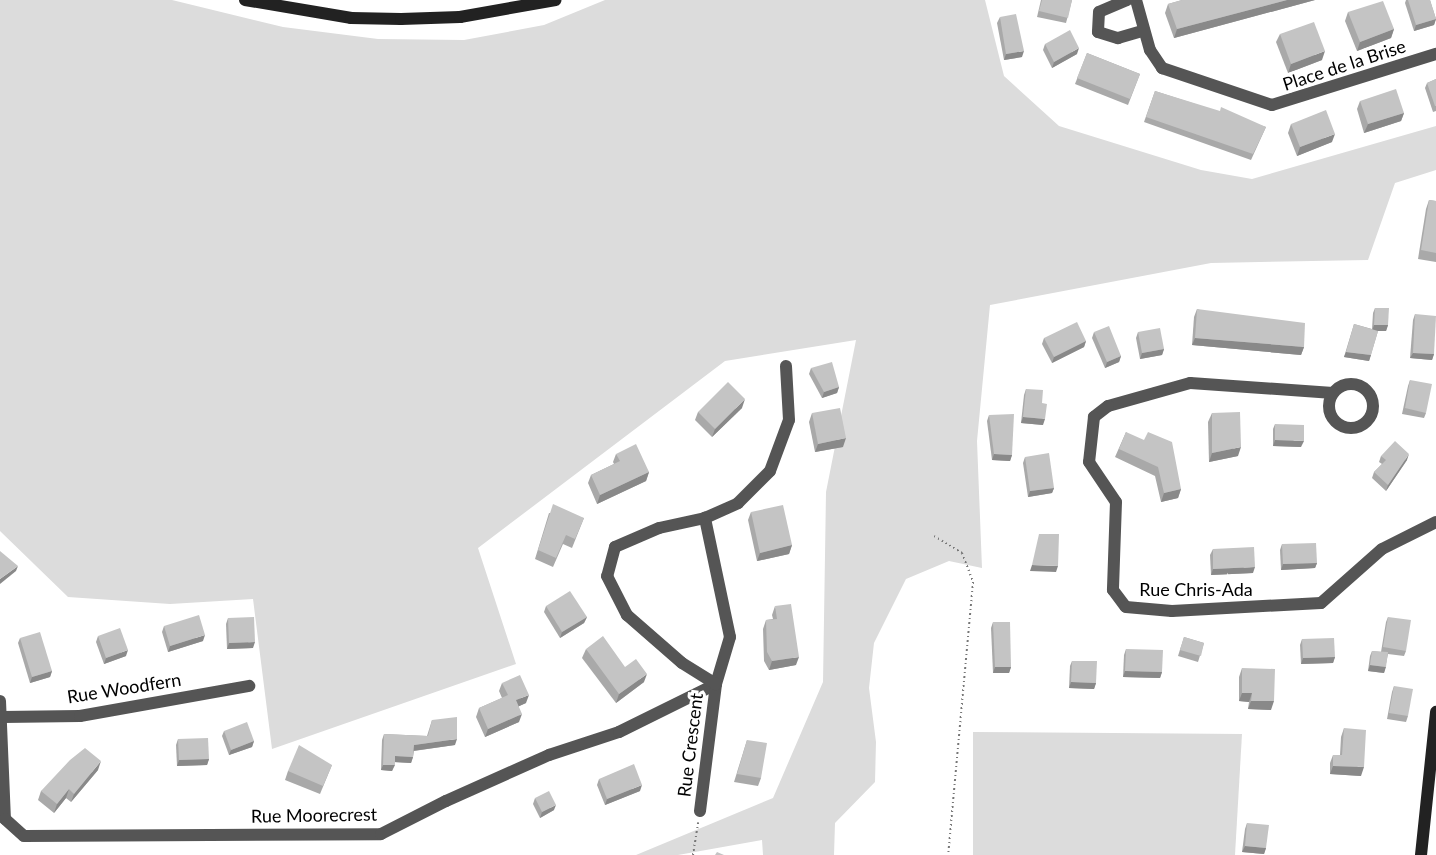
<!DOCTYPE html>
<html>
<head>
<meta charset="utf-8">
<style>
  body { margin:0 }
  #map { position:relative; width:1436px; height:855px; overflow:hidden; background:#fff; font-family:Lato,sans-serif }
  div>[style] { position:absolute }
  .green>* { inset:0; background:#dcdcdc }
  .path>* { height:2px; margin-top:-1px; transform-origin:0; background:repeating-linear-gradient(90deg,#777 0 1.5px,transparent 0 4.5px) }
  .street>* { height:12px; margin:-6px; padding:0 6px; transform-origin:6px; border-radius:6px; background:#555 }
  .street>.ring { margin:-6px; padding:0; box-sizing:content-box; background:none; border:12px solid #555; border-radius:50% }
  .secondary>* { height:12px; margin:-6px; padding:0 6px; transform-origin:6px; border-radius:6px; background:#222 }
  .wall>* { inset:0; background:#a9a9a9 }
  .shaded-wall>* { inset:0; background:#898989 }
  .building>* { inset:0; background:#c4c4c4 }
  span { translate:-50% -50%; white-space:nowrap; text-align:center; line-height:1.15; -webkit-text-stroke:6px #fff; paint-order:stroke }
  .street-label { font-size:18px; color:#000 }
</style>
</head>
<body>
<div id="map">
  <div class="green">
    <i style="clip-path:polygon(0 0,172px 0,283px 27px,378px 39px,464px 40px,544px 25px,605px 0,985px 0,1004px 76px,1059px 126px,1201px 170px,1252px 179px,1436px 126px,1436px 170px,1395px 183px,1368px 260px,1211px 263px,990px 305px,977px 441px,982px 568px,949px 561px,906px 579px,874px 643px,869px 688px,876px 742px,875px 782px,835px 823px,834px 855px,763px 855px,762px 840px,678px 855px,636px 855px,773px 798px,823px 682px,826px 492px,856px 340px,725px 361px,478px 548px,516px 664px,272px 749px,253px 599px,170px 604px,68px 597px,0 531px)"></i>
    <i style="clip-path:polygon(973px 732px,1242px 734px,1235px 855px,973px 855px)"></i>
  </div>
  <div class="path">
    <i style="left:934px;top:536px;width:33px;rotate:31deg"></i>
    <i style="left:962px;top:553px;width:31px;rotate:69deg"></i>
    <i style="left:973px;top:582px;width:274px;rotate:95.2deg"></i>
    <i style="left:693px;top:855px;width:33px;rotate:-81deg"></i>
  </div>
  <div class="street">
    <i style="left:1127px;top:0;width:30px;rotate:157deg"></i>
    <i style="left:1099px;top:12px;width:20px;rotate:93deg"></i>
    <i style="left:1098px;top:32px;width:21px;rotate:17deg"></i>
    <i style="left:1118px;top:38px;width:26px;rotate:-16deg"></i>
    <i style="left:1136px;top:0;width:52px;rotate:74.4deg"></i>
    <i style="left:1150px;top:50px;width:22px;rotate:56deg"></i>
    <i style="left:1162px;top:68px;width:116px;rotate:18.6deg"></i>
    <i style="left:1272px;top:105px;width:172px;rotate:-17.3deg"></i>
    <i class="ring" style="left:1329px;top:384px;width:32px;height:32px"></i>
    <i style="left:1333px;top:393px;width:143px;rotate:-176deg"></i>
    <i style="left:1190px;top:383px;width:85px;rotate:164.3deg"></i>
    <i style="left:1108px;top:406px;width:18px;rotate:142deg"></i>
    <i style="left:1094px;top:417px;width:45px;rotate:96.3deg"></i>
    <i style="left:1089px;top:462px;width:48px;rotate:56deg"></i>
    <i style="left:1116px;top:502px;width:88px;rotate:92deg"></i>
    <i style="left:1113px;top:590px;width:21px;rotate:53deg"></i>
    <i style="left:1126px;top:607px;width:46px;rotate:5deg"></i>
    <i style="left:1172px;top:611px;width:149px;rotate:-3.1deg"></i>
    <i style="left:1321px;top:603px;width:81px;rotate:-41.5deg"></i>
    <i style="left:1382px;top:549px;width:60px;rotate:-26.6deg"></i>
    <i style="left:705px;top:518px;width:36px;rotate:-24deg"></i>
    <i style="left:738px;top:503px;width:45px;rotate:-45deg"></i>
    <i style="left:770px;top:471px;width:54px;rotate:-69.6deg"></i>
    <i style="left:789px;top:420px;width:54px;rotate:-93.2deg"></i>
    <i style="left:0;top:701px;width:118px;rotate:87.6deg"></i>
    <i style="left:5px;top:819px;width:25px;rotate:42deg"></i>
    <i style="left:24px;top:836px;width:357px;rotate:-0.3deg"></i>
    <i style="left:381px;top:834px;width:73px;rotate:-26.9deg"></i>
    <i style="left:446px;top:801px;width:113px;rotate:-24.1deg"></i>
    <i style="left:549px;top:755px;width:74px;rotate:-18.2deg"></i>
    <i style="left:619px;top:732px;width:108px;rotate:-26.3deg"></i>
    <i style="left:3px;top:717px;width:77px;rotate:-0.7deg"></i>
    <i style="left:80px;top:716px;width:172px;rotate:-10.1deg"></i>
    <i style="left:700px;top:811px;width:128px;rotate:-82.8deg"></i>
    <i style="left:716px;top:684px;width:49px;rotate:-73.4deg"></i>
    <i style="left:730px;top:637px;width:122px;rotate:-101.9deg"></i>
    <i style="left:705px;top:518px;width:47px;rotate:167.7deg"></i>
    <i style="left:659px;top:528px;width:48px;rotate:156.6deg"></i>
    <i style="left:615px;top:547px;width:30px;rotate:105deg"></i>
    <i style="left:607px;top:576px;width:44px;rotate:62.9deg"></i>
    <i style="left:627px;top:615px;width:73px;rotate:41.1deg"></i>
    <i style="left:682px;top:663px;width:40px;rotate:32deg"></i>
  </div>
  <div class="secondary">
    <i style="left:245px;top:0;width:108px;rotate:9.6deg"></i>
    <i style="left:351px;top:18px;width:50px;rotate:1.1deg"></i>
    <i style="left:401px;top:19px;width:59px;rotate:-1.9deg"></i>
    <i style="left:460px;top:17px;width:97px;rotate:-10.1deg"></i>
    <i style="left:1421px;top:855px;width:144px;rotate:-84deg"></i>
  </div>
  <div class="wall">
    <i style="clip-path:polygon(1041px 0,1072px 0,1066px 23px,1037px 17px)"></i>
    <i style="clip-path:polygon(1182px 0,1315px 0,1174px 38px,1165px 13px,1168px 4px)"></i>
    <i style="clip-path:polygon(1406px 0,1430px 0,1436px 19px,1434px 25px,1414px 31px,1405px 3px)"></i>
    <i style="clip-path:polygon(1348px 12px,1394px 29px,1391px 38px,1357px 51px,1345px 21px)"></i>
    <i style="clip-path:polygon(1000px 17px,1022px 57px,1004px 60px,997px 23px)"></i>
    <i style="clip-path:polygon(1280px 34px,1322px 60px,1288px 73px,1276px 42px)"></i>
    <i style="clip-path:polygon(1045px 44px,1077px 54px,1052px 68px,1043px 50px)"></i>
    <i style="clip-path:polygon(1087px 53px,1140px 74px,1128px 105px,1075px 84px)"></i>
    <i style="clip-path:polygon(1436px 79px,1436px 111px,1433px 112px,1425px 88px,1427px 83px)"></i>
    <i style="clip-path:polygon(1155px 91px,1266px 127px,1251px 160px,1144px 122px)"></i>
    <i style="clip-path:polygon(1360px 101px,1404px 113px,1401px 121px,1364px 133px,1357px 109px)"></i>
    <i style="clip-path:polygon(1291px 124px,1332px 142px,1297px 156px,1288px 133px)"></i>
    <i style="clip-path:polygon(1429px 200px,1436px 201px,1436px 262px,1418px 259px,1426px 209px)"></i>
    <i style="clip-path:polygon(1375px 308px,1388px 325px,1386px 331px,1378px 331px,1369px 361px,1344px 357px,1354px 324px,1372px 329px,1373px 313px)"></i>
    <i style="clip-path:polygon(1197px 309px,1304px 347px,1301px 355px,1192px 345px,1194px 317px)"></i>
    <i style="clip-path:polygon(1415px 314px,1434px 354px,1432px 360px,1410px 358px,1413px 320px)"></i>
    <i style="clip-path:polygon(1094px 332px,1121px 356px,1119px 362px,1105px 368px,1092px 338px)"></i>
    <i style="clip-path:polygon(1138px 332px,1164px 349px,1162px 355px,1140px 359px,1136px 338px)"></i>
    <i style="clip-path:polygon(1044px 338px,1086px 341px,1084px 347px,1052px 363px,1042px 344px)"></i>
    <i style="clip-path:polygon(811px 368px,839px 387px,837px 393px,822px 398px,809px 374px)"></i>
    <i style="clip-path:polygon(1410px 380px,1426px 413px,1424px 418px,1402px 414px,1408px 386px)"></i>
    <i style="clip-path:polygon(1026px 389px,1042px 403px,1043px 425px,1021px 423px,1024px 395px)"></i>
    <i style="clip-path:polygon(742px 408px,712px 437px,695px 420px,698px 412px)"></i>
    <i style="clip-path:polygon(812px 413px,843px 447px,815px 452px,809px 422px)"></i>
    <i style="clip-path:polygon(1212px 413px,1238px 456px,1209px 462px,1208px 422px)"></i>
    <i style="clip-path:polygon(989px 415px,1012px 455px,1010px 461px,992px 460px,987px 421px)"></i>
    <i style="clip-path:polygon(1275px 424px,1301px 447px,1273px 446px,1273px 429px)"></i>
    <i style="clip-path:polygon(1126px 432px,1181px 489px,1178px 498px,1161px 502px,1155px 476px,1115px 457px)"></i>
    <i style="clip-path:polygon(616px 454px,649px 472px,646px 481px,597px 504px,588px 483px,591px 475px,614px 464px,613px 462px)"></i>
    <i style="clip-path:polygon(1381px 456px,1407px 460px,1386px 491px,1372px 478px,1374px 472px,1382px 464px,1379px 462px)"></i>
    <i style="clip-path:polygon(1025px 457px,1054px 488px,1052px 493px,1028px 497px,1023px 463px)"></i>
    <i style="clip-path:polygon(751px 512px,792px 545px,789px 554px,757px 561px,748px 520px)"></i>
    <i style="clip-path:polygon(549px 513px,584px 518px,572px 548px,563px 544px,553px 567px,535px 559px)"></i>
    <i style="clip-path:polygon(1282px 544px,1317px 563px,1315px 568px,1281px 570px,1280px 550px)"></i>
    <i style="clip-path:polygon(1213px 549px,1253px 573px,1211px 575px,1210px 555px)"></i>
    <i style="clip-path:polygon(546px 606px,587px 617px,584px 623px,560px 638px,544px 612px)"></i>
    <i style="clip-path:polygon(775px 606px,796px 665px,769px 670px,764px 661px,763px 629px,766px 620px,773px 619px,772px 615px)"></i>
    <i style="clip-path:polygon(1388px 617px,1406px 651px,1404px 656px,1388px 654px,1384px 673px,1368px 671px,1370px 656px,1372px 651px,1381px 652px,1386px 622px)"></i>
    <i style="clip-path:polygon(228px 618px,253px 648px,227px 649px,226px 624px)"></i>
    <i style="clip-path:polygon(993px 622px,1011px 667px,1009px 673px,993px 673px,991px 628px)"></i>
    <i style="clip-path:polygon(164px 626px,203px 641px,168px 652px,162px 632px)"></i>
    <i style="clip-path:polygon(98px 636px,126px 656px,104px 664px,96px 642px)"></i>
    <i style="clip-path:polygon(1184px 637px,1204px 643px,1198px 662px,1178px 656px)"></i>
    <i style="clip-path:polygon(20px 638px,52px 671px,50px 677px,30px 683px,18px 643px)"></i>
    <i style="clip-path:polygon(1302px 639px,1335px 657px,1333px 663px,1301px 664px,1300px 645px)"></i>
    <i style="clip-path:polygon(586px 649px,644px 682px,616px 703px,582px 658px)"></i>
    <i style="clip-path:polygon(1126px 649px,1162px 672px,1160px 678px,1123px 677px,1124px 655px)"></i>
    <i style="clip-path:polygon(1072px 661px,1096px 683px,1094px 689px,1069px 688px,1070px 666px)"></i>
    <i style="clip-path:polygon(1242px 668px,1271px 710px,1248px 709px,1249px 702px,1239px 701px,1239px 677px)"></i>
    <i style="clip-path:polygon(502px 683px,526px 703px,519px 706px,519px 722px,485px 737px,476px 717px,479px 708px,502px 698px,499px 691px)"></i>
    <i style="clip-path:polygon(1394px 686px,1408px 716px,1406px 722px,1387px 719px,1392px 692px)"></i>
    <i style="clip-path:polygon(432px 720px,455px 745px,414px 751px,413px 757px,411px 763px,395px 762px,392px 771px,381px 770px,382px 740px,384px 734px,427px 736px)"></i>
    <i style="clip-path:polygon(1344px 728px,1361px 776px,1330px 774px,1330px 763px,1333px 755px,1340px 755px,1341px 737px)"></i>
    <i style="clip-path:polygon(224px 731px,254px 741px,252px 747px,229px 755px,222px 736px)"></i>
    <i style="clip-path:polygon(178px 739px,209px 759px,207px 765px,177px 766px,176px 745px)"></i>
    <i style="clip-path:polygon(747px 740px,761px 778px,758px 786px,734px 782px)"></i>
    <i style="clip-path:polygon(332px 765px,320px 794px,285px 780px,288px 771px)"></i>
    <i style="clip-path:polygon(98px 770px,71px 802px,66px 798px,54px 813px,38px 800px,41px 791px)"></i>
    <i style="clip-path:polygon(599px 779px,640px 791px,605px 805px,597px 785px)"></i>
    <i style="clip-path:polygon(535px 798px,554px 810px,540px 818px,533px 804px)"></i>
    <i style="clip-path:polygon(1247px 823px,1266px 848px,1264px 854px,1242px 852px,1245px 829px)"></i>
  </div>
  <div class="shaded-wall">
    <i style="clip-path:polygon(1287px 0,1315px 0,1174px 38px,1177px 29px)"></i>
    <i style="clip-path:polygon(1436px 19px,1434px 25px,1414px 31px,1416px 25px)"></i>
    <i style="clip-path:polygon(1394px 29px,1391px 38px,1357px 51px,1360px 42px)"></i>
    <i style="clip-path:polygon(1079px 48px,1077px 54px,1052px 68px,1054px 62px)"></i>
    <i style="clip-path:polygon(1024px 51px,1022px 57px,1004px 60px,1006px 54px)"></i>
    <i style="clip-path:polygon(1325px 51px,1322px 60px,1288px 73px,1291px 64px)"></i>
    <i style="clip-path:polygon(1404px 113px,1401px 121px,1364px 133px,1368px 124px)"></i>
    <i style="clip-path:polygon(1335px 134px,1332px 142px,1297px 156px,1300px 147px)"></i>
    <i style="clip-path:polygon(1374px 325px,1388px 325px,1386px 331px,1372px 331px)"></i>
    <i style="clip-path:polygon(1195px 338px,1304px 347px,1301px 355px,1192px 345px)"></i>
    <i style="clip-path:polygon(1086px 341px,1084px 347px,1052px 363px,1054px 357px)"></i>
    <i style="clip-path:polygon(1164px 349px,1162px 355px,1140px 359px,1142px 353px)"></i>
    <i style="clip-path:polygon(1346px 352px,1371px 355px,1369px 361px,1344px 357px)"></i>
    <i style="clip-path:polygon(1413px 353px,1434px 354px,1432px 360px,1410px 358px)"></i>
    <i style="clip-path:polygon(1121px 356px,1119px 362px,1105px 368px,1107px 362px)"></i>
    <i style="clip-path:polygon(839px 387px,837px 393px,822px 398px,824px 392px)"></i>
    <i style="clip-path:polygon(745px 399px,742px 408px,712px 437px,715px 429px)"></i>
    <i style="clip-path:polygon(1023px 417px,1045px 419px,1043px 425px,1021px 423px)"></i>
    <i style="clip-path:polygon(846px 438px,843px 447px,815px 452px,818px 444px)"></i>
    <i style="clip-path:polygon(1275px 440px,1304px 441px,1301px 447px,1273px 446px)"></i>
    <i style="clip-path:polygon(1241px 447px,1238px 456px,1209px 462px,1212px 453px)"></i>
    <i style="clip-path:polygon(994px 454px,1012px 455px,1010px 461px,992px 460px)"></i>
    <i style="clip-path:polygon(1409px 454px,1407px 460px,1386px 491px,1388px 485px)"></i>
    <i style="clip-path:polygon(649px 472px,646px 481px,597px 504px,600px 495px)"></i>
    <i style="clip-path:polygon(1054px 488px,1052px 493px,1028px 497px,1030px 491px)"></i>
    <i style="clip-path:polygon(1181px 489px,1178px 498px,1161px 502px,1164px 493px)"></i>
    <i style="clip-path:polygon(792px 545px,789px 554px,757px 561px,760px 553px)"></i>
    <i style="clip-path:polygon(1317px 563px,1315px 568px,1281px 570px,1283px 564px)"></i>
    <i style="clip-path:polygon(1032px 565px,1058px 566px,1056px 572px,1030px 571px)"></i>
    <i style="clip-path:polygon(18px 566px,16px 571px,0 584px,0 579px)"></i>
    <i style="clip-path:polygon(1255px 567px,1253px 573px,1211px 575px,1213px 569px)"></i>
    <i style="clip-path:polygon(587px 617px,584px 623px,560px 638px,562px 632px)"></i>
    <i style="clip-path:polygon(205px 635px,203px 641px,168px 652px,170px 646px)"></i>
    <i style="clip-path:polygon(255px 642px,253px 648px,227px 649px,229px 643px)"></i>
    <i style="clip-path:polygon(128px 650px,126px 656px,104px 664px,106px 658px)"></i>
    <i style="clip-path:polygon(799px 657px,796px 665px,769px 670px,772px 661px)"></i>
    <i style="clip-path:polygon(1335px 657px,1333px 663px,1301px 664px,1303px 658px)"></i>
    <i style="clip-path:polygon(1370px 665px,1386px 667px,1384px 673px,1368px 671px)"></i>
    <i style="clip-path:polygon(995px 667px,1011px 667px,1009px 673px,993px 673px)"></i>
    <i style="clip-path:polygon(52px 671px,50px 677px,30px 683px,32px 677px)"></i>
    <i style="clip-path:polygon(1125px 671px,1162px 672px,1160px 678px,1123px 677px)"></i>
    <i style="clip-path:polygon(647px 674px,644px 682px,616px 703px,619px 694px)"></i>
    <i style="clip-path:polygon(1071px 682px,1096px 683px,1094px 689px,1069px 688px)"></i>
    <i style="clip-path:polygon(1242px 693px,1252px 693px,1249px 702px,1239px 701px)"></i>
    <i style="clip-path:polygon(529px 695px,526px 703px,513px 709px,516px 700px)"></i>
    <i style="clip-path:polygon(1251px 701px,1274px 701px,1271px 710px,1248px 709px)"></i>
    <i style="clip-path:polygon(522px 714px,519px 722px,485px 737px,488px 729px)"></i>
    <i style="clip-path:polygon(457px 739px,455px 745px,412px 751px,414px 745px)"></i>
    <i style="clip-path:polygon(254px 741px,252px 747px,229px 755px,231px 750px)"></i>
    <i style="clip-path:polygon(395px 756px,413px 757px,411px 763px,393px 762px)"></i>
    <i style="clip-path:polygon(209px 759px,207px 765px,177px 766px,179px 760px)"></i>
    <i style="clip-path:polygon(101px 761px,98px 770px,71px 802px,74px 794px)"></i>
    <i style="clip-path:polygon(383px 765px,395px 765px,392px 771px,381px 770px)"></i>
    <i style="clip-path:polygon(1333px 766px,1364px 767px,1361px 776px,1330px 774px)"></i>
    <i style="clip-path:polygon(642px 785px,640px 791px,605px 805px,607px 799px)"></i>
    <i style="clip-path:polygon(69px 789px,66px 798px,54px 813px,57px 804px)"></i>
    <i style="clip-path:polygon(556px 805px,554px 810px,540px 818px,542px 812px)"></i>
    <i style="clip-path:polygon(1245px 846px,1266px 848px,1264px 854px,1242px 852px)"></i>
  </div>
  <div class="building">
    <i style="clip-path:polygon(1042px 0,1072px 0,1068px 18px,1039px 11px)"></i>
    <i style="clip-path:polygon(1182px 0,1287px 0,1177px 29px,1168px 4px)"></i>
    <i style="clip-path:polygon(1408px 0,1430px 0,1436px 19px,1416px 25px)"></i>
    <i style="clip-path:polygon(1383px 1px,1394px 29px,1360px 42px,1348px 12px)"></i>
    <i style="clip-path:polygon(1016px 14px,1024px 51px,1006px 54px,1000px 17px)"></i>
    <i style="clip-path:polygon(1314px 22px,1325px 51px,1291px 64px,1280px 34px)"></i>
    <i style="clip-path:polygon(1070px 30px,1079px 48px,1054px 62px,1045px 44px)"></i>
    <i style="clip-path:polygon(1087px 53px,1140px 74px,1130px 99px,1077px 78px)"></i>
    <i style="clip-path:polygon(1436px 79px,1436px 106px,1435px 106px,1427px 83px)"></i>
    <i style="clip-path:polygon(1396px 89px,1404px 113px,1368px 124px,1360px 101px)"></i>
    <i style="clip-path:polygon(1155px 91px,1220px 111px,1221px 107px,1266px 127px,1253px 154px,1146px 117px)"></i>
    <i style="clip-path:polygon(1326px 110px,1335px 134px,1300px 147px,1291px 124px)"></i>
    <i style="clip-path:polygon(1429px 200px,1436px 201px,1436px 253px,1421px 250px)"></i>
    <i style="clip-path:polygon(1375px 308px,1389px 308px,1388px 325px,1374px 325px)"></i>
    <i style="clip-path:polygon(1197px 309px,1305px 323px,1304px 347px,1195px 338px)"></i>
    <i style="clip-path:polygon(1415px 314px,1436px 316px,1434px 354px,1413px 353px)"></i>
    <i style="clip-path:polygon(1077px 322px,1086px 341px,1054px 357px,1044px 338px)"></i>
    <i style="clip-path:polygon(1354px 324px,1378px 331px,1371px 355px,1346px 352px)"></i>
    <i style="clip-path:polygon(1109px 326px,1121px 356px,1107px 362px,1094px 332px)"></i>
    <i style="clip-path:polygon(1160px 328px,1164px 349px,1142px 353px,1138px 332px)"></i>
    <i style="clip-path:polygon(832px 362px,839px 387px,824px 392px,811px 368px)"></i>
    <i style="clip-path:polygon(1410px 380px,1432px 384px,1426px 413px,1405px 408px)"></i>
    <i style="clip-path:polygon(728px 382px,745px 399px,715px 429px,698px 412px)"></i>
    <i style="clip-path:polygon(1026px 389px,1043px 390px,1042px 403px,1047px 404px,1045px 419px,1023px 417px)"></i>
    <i style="clip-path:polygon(840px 408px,846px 438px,818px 444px,812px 413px)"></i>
    <i style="clip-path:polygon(1240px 412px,1241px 447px,1212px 453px,1212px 413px)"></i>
    <i style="clip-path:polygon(1014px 414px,1012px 455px,994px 454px,989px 415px)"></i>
    <i style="clip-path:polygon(1275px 424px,1304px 425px,1304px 441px,1275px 440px)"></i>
    <i style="clip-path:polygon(1126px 432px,1144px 440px,1148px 432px,1172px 442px,1181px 489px,1164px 493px,1158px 467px,1119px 449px)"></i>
    <i style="clip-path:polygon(1395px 441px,1409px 454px,1388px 485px,1374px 472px,1386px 460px,1381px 456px)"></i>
    <i style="clip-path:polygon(636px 444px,649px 472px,600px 495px,591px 475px,620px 461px,616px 454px)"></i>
    <i style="clip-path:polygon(1049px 453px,1054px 488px,1030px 491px,1025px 457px)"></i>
    <i style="clip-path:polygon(553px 504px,584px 518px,575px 539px,566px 535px,556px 558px,538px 550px)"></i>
    <i style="clip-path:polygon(783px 505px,792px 545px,760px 553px,751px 512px)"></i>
    <i style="clip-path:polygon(1039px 534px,1059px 534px,1058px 566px,1032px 565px)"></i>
    <i style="clip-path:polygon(1316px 543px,1317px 563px,1283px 564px,1282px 544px)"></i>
    <i style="clip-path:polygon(1254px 547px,1255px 567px,1213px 569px,1213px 549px)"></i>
    <i style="clip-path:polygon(0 551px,18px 566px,0 579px)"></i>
    <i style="clip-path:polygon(570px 591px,587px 617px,562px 632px,546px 606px)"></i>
    <i style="clip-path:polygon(791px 604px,799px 657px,772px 661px,767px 652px,766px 620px,777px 619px,775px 606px)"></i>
    <i style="clip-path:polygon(199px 615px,205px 635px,170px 646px,164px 626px)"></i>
    <i style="clip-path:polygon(254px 617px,255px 642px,229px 643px,228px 618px)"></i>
    <i style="clip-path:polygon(1388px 617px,1411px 620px,1406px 651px,1383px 647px)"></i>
    <i style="clip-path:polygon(993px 622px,1010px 622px,1011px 667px,995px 667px)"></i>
    <i style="clip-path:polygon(120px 628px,128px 650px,106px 658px,98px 636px)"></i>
    <i style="clip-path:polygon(40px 632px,52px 671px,32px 677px,20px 638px)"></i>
    <i style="clip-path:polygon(603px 636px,625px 667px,636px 659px,647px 674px,619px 694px,586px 649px)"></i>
    <i style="clip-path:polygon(1184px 637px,1204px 643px,1201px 656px,1180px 650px)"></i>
    <i style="clip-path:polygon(1334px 638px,1335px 657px,1303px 658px,1302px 639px)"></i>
    <i style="clip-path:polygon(1126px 649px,1163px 650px,1162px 672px,1125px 671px)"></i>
    <i style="clip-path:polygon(1372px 651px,1388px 652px,1386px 667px,1370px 665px)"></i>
    <i style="clip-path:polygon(1072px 661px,1097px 661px,1096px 683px,1071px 682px)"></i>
    <i style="clip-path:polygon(1242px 668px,1275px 669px,1274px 701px,1251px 701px,1252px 693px,1242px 693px)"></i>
    <i style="clip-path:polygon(520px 675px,529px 695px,516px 700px,522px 714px,488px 729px,479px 708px,508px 695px,502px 683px)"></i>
    <i style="clip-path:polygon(1394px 686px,1413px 689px,1408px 716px,1389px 713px)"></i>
    <i style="clip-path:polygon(457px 717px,457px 739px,414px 745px,413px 757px,395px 756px,395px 765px,383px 765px,384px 734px,428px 736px,432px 720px)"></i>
    <i style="clip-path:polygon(247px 722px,254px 741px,231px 750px,224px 731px)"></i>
    <i style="clip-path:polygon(1344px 728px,1366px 730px,1364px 767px,1333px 766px,1333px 755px,1342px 755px)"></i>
    <i style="clip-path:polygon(208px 738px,209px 759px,179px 760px,178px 739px)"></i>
    <i style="clip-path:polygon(747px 740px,767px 743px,761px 778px,737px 774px)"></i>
    <i style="clip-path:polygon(299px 745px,332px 765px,323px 786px,288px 771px)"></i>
    <i style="clip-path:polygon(85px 748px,101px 761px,74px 794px,69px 789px,57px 804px,41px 791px,70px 760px)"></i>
    <i style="clip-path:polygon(634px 764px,642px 785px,607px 799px,599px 779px)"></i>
    <i style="clip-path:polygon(549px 791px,556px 805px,542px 812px,535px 798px)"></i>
    <i style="clip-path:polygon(1247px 823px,1269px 825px,1266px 848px,1245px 846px)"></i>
    <i style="clip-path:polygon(717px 852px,724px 855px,715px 855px)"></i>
  </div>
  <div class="street-label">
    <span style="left:1344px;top:65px;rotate:-18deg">Place de la Brise</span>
    <span style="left:1196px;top:589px">Rue Chris-Ada</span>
    <span style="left:124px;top:688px;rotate:-9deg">Rue Woodfern</span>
    <span style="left:690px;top:745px;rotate:-83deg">Rue Crescent</span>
    <span style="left:314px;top:815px;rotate:-1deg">Rue Moorecrest</span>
  </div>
</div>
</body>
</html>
